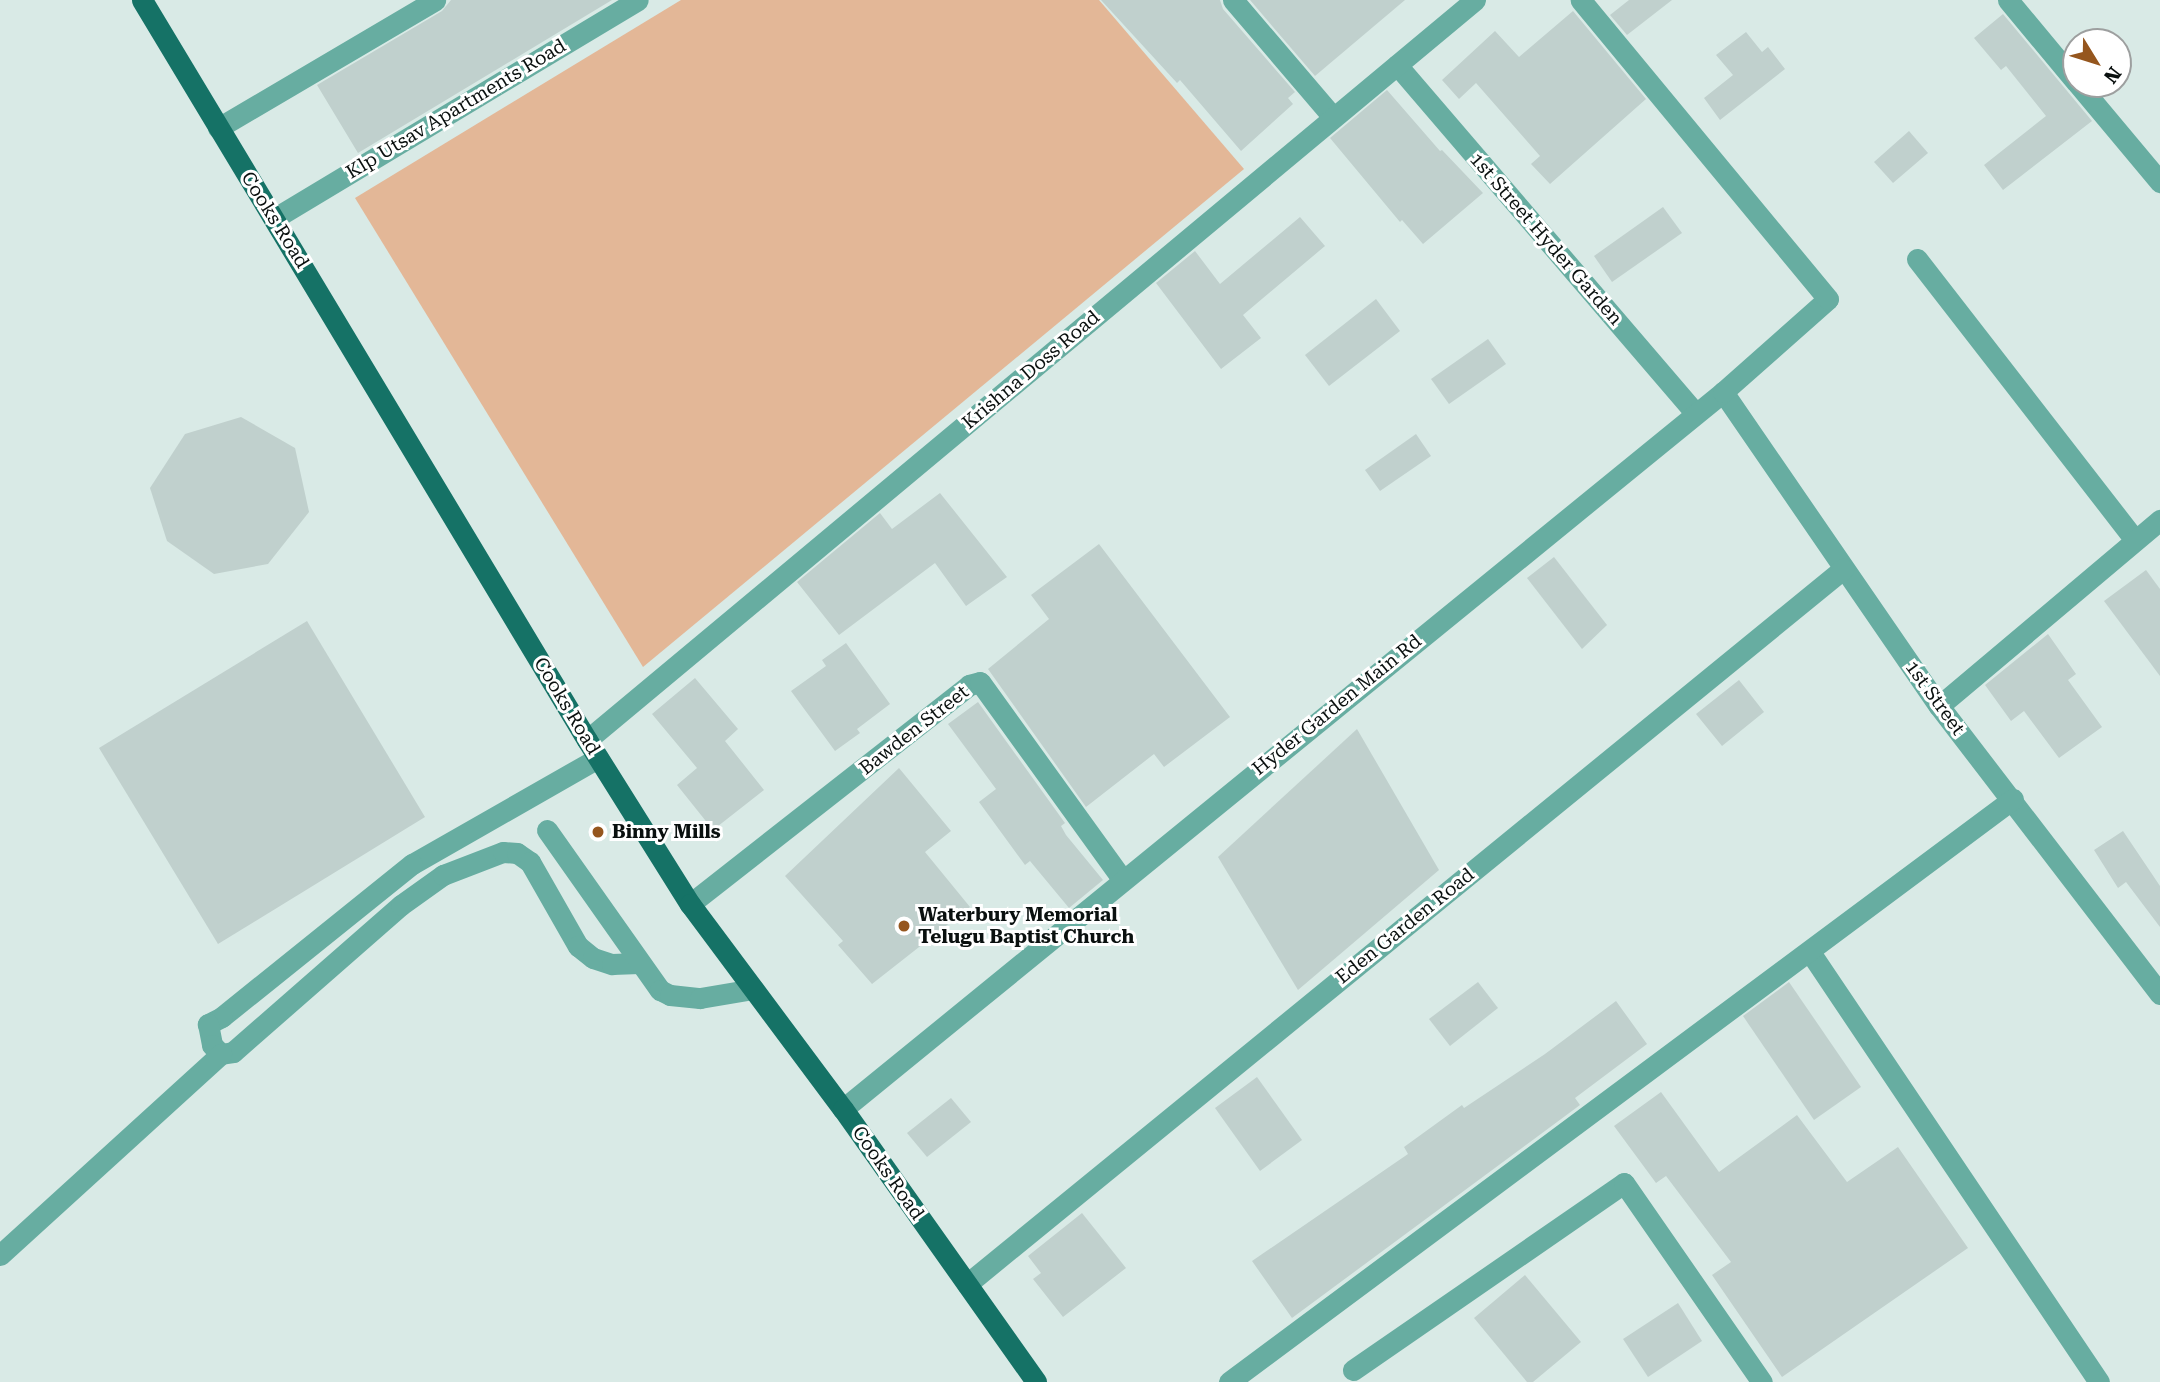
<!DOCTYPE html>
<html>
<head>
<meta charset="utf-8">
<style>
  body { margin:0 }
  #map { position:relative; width:2160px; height:1382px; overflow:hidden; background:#d9eae6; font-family:"Roboto Serif",serif }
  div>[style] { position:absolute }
  .green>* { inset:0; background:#e3b797 }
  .building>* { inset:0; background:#c0d0cd }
  .minor>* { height:21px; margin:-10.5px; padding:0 10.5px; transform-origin:10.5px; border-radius:10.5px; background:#67ada1 }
  .tertiary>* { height:21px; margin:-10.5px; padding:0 10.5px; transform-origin:10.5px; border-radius:10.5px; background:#67ada1 }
  .primary>* { height:21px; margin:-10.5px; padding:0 10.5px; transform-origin:10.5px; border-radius:10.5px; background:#157266 }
  .dots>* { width:19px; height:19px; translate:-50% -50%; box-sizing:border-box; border:4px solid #fff; border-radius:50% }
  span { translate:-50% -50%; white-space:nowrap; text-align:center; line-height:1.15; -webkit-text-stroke:6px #fff; paint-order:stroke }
  .street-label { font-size:19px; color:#0a100f }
  .poi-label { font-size:19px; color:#0a100f; font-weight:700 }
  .left { translate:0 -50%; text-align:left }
  .north { position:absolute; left:2062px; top:28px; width:70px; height:70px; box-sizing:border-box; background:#fff; border:2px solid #9d9f9f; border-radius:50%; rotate:128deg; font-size:19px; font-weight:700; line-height:28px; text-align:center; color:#0a100f }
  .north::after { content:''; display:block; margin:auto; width:24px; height:32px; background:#95561e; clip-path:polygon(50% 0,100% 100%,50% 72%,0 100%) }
</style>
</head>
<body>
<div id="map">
  <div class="green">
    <i style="clip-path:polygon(681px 0,1099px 0,1244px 169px,643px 667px,355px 198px)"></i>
  </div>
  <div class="building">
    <i style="clip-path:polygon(451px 0,612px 0,358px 153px,317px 85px,442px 11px)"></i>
    <i style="clip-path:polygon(1101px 0,1220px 0,1223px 9px,1295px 92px,1288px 98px,1293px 104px,1241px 151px,1180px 80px,1177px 83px)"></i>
    <i style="clip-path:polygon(1250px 0,1405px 0,1315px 76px)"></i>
    <i style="clip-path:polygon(1629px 0,1672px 0,1627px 35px,1610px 15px)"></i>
    <i style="clip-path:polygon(1573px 11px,1646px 99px,1550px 184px,1531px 164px,1540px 156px,1476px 83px,1459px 99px,1442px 80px,1495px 31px,1519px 57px)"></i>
    <i style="clip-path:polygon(2003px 14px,2092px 121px,2003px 190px,1984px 165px,2046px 116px,2006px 66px,2001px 70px,1974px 38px)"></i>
    <i style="clip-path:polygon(1746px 32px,1762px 52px,1768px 47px,1785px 69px,1720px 120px,1704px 98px,1733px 75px,1716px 55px)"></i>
    <i style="clip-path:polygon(1387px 90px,1440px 151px,1442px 150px,1483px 193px,1423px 244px,1402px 220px,1400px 222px,1330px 138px)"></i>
    <i style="clip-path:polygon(1909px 131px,1928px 153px,1893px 183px,1874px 162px)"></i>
    <i style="clip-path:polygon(1663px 207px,1682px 233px,1612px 282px,1594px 256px)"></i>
    <i style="clip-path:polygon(1300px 217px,1325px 246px,1243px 315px,1261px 338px,1221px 369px,1156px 283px,1195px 251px,1220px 284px)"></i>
    <i style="clip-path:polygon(1376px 299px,1400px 331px,1329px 386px,1305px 355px)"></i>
    <i style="clip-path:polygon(1488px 339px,1506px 364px,1449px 404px,1431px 379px)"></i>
    <i style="clip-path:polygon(241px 417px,295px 448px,309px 512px,268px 564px,214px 574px,167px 541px,150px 488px,185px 434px)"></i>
    <i style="clip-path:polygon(1416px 434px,1431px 456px,1380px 491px,1365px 470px)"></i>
    <i style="clip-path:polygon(940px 493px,1007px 577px,966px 606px,935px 563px,839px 635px,797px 582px,880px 513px,892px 529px)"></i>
    <i style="clip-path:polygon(1099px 544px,1230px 717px,1164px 767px,1154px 754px,1086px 807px,988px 669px,1049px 619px,1031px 595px)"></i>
    <i style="clip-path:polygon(1554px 557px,1607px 625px,1582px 649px,1527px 578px)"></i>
    <i style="clip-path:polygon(2146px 570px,2160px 589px,2160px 676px,2104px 601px)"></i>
    <i style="clip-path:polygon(307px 621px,425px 817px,218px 944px,99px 748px)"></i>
    <i style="clip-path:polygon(2048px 634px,2076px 674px,2068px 680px,2102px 727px,2059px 758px,2024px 711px,2011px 721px,1985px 685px)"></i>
    <i style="clip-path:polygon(846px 643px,890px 704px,857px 729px,860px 733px,835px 751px,791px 691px,826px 666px,822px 660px)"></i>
    <i style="clip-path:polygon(695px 678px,738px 729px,725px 741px,764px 790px,713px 830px,677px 785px,697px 768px,652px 714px)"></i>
    <i style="clip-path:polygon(1739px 680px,1764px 712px,1722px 746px,1696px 714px)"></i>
    <i style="clip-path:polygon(978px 702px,1065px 823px,1061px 826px,1066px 835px,1103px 880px,1069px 908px,1030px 861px,1025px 865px,979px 802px,996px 789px,948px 724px)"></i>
    <i style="clip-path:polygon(1357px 729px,1439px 870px,1298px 990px,1218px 857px)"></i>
    <i style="clip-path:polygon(899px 768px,951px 831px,925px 852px,970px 907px,872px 984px,838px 945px,843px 941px,785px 876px)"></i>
    <i style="clip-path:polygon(2123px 831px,2160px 886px,2160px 927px,2126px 882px,2118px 888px,2094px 850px)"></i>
    <i style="clip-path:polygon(1478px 982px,1498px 1008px,1450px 1046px,1429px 1019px)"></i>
    <i style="clip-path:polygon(1789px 982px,1861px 1087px,1814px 1120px,1743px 1016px)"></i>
    <i style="clip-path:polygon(1616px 1001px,1647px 1044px,1575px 1098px,1580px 1105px,1292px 1318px,1252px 1261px,1408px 1154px,1404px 1147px,1462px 1105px,1464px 1108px,1545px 1054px)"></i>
    <i style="clip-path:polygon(1257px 1077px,1302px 1140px,1260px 1171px,1215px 1108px)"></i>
    <i style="clip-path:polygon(1661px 1092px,1719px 1172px,1797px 1115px,1847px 1182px,1898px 1147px,1968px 1248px,1782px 1377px,1712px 1275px,1731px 1262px,1666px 1176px,1656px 1183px,1614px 1126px)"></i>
    <i style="clip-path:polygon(951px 1098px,971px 1122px,927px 1157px,907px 1133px)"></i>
    <i style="clip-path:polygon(1082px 1213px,1126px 1268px,1063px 1317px,1033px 1279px,1041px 1273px,1028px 1256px)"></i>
    <i style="clip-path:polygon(1525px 1275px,1581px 1342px,1533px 1382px,1527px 1382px,1474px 1318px)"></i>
    <i style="clip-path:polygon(1678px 1303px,1702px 1341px,1648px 1377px,1623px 1339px)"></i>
  </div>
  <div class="minor">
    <i style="left:1233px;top:0;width:154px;rotate:49.5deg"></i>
    <i style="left:2008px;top:0;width:107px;rotate:50.3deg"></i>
    <i style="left:1397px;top:65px;width:458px;rotate:49.4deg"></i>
    <i style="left:2078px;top:84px;width:128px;rotate:50.1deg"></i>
    <i style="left:218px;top:128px;width:252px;rotate:-30.5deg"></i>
    <i style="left:275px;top:218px;width:423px;rotate:-31deg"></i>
    <i style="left:1917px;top:259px;width:354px;rotate:52.2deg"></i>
    <i style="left:1723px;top:392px;width:381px;rotate:55.5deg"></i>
    <i style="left:1939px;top:706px;width:363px;rotate:52.5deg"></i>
    <i style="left:1939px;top:706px;width:289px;rotate:-40.1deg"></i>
    <i style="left:598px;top:758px;width:214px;rotate:150.3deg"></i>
    <i style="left:412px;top:864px;width:244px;rotate:141.2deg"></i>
    <i style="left:222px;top:1017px;width:16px;rotate:153deg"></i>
    <i style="left:208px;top:1024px;width:21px;rotate:79deg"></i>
    <i style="left:212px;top:1045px;width:13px;rotate:45deg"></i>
    <i style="left:221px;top:1054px;width:12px;rotate:-9deg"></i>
    <i style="left:233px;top:1052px;width:223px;rotate:-41.2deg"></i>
    <i style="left:401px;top:905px;width:52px;rotate:-35.5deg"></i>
    <i style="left:443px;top:875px;width:64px;rotate:-21deg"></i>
    <i style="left:503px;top:852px;width:14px;rotate:4deg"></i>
    <i style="left:517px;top:853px;width:16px;rotate:35deg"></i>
    <i style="left:530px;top:862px;width:97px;rotate:60.3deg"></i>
    <i style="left:578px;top:946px;width:19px;rotate:39deg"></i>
    <i style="left:593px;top:958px;width:20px;rotate:18deg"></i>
    <i style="left:612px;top:964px;width:27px;rotate:-2deg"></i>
    <i style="left:547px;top:830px;width:196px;rotate:54.8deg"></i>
    <i style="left:660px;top:990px;width:11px;rotate:27deg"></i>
    <i style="left:670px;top:995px;width:30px;rotate:6deg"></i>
    <i style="left:700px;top:998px;width:54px;rotate:-9.6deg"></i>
    <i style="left:690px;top:904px;width:355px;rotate:-38.1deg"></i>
    <i style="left:969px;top:685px;width:11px;rotate:-15deg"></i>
    <i style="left:980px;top:682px;width:244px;rotate:54.2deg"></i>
    <i style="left:1810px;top:952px;width:518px;rotate:56.1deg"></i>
    <i style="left:843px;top:1109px;width:1135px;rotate:-39.17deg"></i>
    <i style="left:1723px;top:392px;width:140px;rotate:-41.5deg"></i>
    <i style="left:1828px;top:299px;width:388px;rotate:-129.6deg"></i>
    <i style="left:0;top:1255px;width:299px;rotate:-42.3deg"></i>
    <i style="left:967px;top:1284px;width:1131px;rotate:-39.22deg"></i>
    <i style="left:1353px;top:1370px;width:329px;rotate:-34.6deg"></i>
    <i style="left:1624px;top:1183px;width:242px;rotate:55.3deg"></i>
    <i style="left:1229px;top:1382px;width:977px;rotate:-36.64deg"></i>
  </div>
  <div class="tertiary">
    <i style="left:587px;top:740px;width:1156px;rotate:-39.81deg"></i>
  </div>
  <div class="primary">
    <i style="left:142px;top:0;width:863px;rotate:58.98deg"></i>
    <i style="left:587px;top:740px;width:194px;rotate:57.9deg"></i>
    <i style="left:690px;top:904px;width:256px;rotate:53.3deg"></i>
    <i style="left:843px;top:1109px;width:334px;rotate:54.7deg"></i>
  </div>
  <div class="dots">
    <i style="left:598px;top:832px;background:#95561e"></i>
    <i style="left:904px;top:926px;background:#95561e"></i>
  </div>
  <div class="street-label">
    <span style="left:456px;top:109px;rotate:-31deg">Klp Utsav Apartments Road</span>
    <span style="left:275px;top:220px;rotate:58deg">Cooks Road</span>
    <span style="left:1546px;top:239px;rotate:49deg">1st Street Hyder Garden</span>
    <span style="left:1031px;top:370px;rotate:-40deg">Krishna Doss Road</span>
    <span style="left:1935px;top:698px;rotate:54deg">1st Street</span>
    <span style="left:1337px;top:705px;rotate:-39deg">Hyder Garden Main Rd</span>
    <span style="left:567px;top:706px;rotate:59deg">Cooks Road</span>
    <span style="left:914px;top:730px;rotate:-38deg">Bawden Street</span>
    <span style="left:1405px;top:926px;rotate:-39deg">Eden Garden Road</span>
    <span style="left:888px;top:1173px;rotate:55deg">Cooks Road</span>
  </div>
  <div class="poi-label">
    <span class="left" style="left:612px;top:832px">Binny Mills</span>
    <span class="left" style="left:918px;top:926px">Waterbury Memorial<br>Telugu Baptist Church</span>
  </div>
  <div class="north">N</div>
</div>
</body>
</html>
